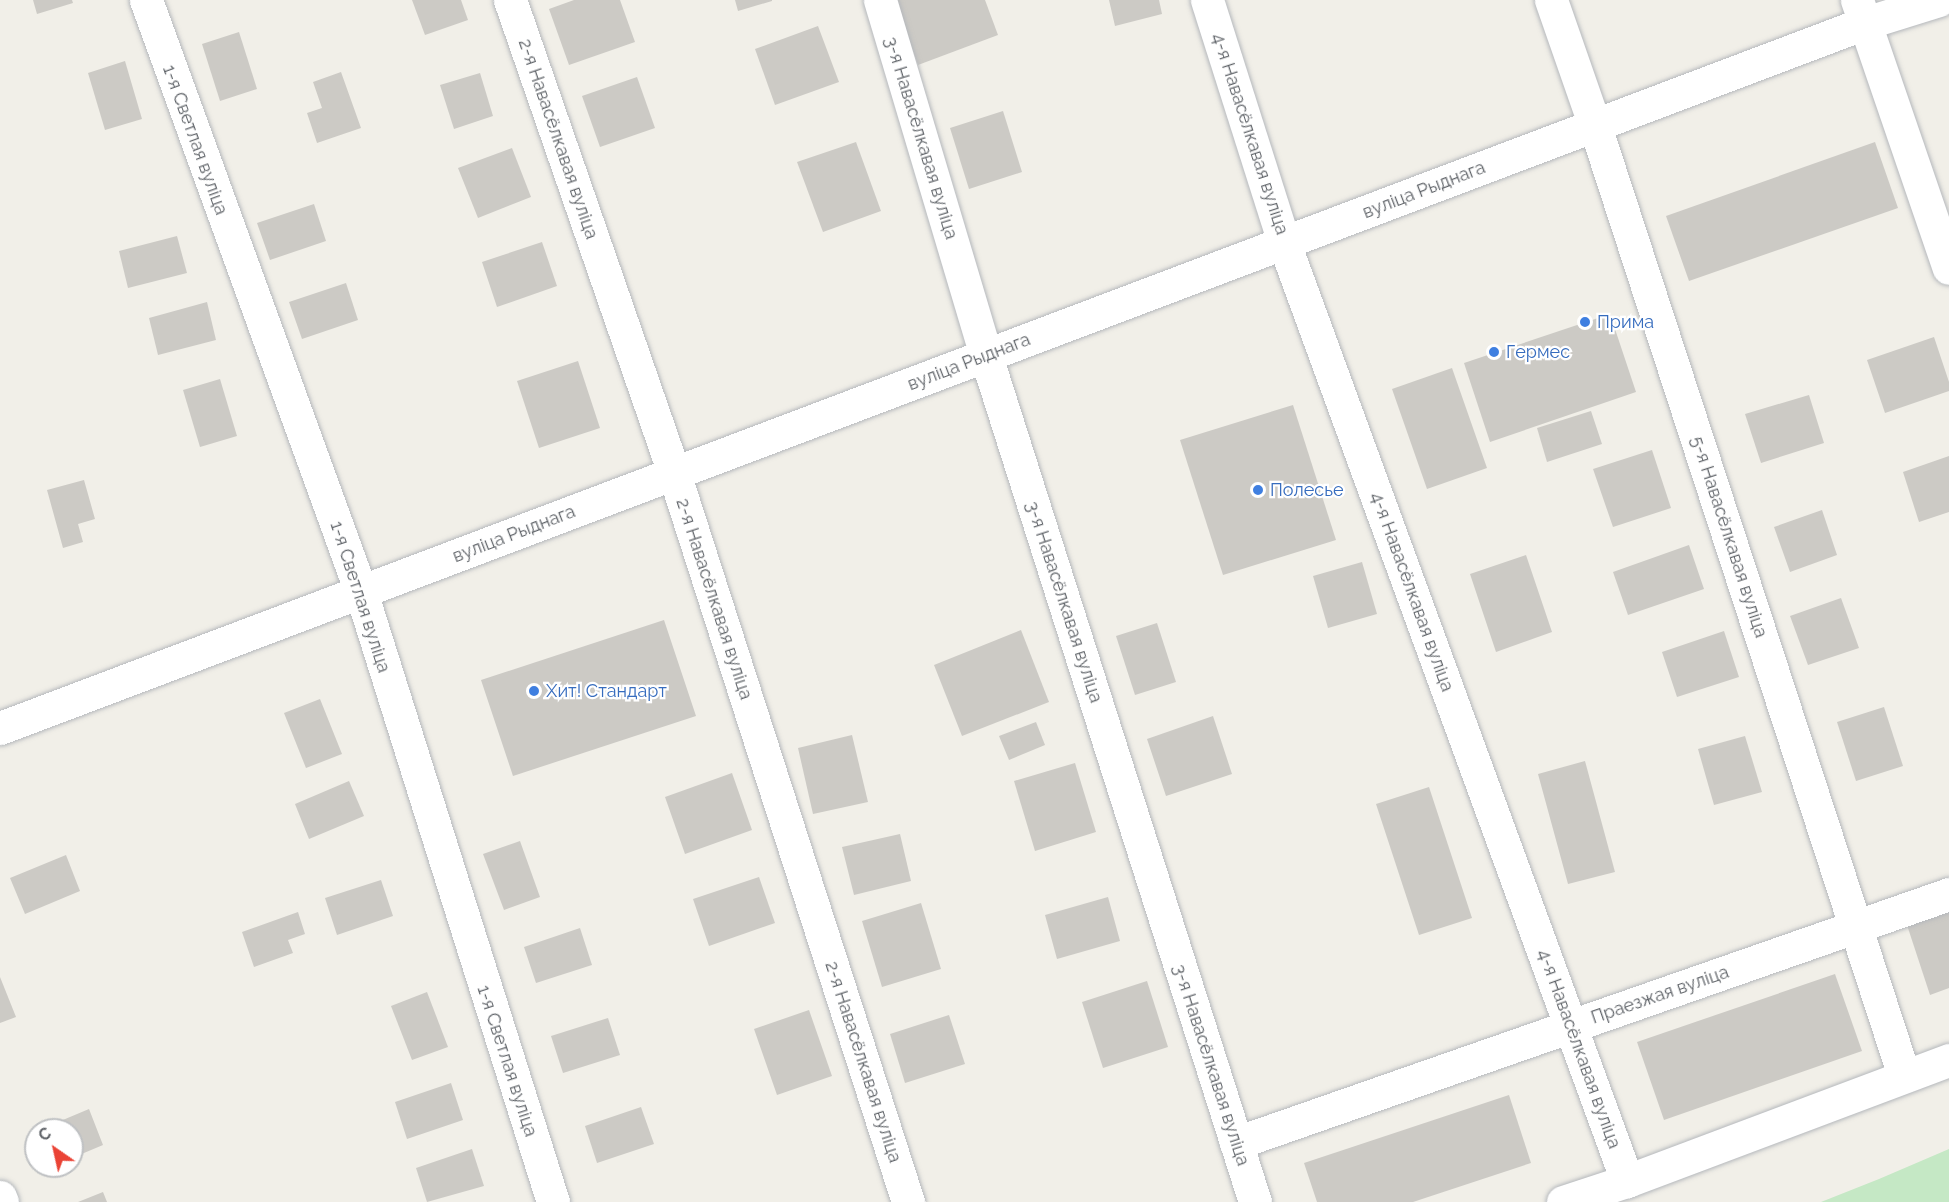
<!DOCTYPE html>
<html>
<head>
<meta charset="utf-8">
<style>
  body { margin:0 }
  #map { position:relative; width:1949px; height:1202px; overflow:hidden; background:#f1efe8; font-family:Raleway,sans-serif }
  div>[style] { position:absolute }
  .green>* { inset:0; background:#c5e8c5 }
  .building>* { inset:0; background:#cccac5 }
  .roads { filter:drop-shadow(0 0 2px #b5b8bc) drop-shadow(0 0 2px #b5b8bc) }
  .minor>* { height:33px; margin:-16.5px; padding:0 16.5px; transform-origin:16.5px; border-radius:16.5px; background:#fff }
  .dots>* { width:16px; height:16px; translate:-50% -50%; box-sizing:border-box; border:3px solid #fff; border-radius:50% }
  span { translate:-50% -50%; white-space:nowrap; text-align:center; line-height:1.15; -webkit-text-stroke:4.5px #fff; paint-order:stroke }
  .street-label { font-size:18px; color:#5f6368 }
  .shop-label { font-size:18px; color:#366cbe }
  .left { translate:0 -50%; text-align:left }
  .north { position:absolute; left:24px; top:1118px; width:60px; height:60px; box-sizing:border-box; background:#fff; border:2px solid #bfc1c3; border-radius:50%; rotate:326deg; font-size:16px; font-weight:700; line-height:24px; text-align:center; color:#5f6368 }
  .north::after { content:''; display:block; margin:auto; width:21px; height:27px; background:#ea4335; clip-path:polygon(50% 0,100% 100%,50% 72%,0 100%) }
</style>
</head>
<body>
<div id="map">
  <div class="green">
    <i style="clip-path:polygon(1949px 1149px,1949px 1202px,1821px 1202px,1879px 1179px)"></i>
  </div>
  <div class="building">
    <i style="clip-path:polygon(33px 0,72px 0,73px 3px,37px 14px)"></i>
    <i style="clip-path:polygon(412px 0,461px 0,468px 20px,425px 35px)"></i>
    <i style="clip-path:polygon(574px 0,620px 0,635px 42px,569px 65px,549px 9px)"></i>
    <i style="clip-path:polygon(735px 0,772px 0,772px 1px,738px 11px)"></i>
    <i style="clip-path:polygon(895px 0,985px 0,998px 35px,918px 65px)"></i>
    <i style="clip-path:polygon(1109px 0,1159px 0,1162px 14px,1115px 26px)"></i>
    <i style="clip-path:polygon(818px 26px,839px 82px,775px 105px,755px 49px)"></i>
    <i style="clip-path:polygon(239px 32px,257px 89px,220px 101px,202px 44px)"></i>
    <i style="clip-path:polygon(125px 61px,142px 119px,105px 130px,88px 73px)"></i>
    <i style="clip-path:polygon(341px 72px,361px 128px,317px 143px,307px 113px,322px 108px,313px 82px)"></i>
    <i style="clip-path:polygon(480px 73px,493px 116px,454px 129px,440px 85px)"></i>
    <i style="clip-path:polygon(637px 77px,655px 128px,600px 147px,582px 96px)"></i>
    <i style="clip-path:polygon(1003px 111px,1022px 172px,969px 189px,950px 128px)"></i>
    <i style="clip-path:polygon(856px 142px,881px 211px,823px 232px,797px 162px)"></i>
    <i style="clip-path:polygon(1875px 142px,1898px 208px,1689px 281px,1666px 216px)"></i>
    <i style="clip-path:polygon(512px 148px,531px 197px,478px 218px,458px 168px)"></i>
    <i style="clip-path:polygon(314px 204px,326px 241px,270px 260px,257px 223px)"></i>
    <i style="clip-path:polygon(177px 236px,187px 273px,128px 288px,119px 251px)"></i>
    <i style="clip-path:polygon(542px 242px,557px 286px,497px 307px,482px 262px)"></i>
    <i style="clip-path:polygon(346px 283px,358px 320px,302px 339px,289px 302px)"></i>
    <i style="clip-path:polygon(207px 302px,216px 340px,158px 355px,149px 318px)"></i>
    <i style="clip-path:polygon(1610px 314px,1636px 392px,1490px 442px,1464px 363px)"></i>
    <i style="clip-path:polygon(1934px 337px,1949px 382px,1949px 391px,1885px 413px,1867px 360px)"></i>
    <i style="clip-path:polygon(578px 361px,600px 428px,539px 448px,517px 381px)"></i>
    <i style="clip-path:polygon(1452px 368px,1487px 468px,1427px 489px,1392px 389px)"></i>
    <i style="clip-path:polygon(220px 379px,237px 436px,200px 447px,183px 390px)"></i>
    <i style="clip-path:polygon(1809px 395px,1824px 443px,1761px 463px,1745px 414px)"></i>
    <i style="clip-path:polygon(1293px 405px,1336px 540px,1223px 575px,1180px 440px)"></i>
    <i style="clip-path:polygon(1591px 411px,1602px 444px,1547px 462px,1537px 428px)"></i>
    <i style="clip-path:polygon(1652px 450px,1671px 508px,1613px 527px,1593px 469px)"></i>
    <i style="clip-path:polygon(1949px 456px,1949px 512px,1919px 522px,1903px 472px)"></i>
    <i style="clip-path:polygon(84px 480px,95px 519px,78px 524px,83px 542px,63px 548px,47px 490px)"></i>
    <i style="clip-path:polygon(1822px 510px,1837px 555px,1790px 572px,1774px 527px)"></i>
    <i style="clip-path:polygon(1689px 545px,1704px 589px,1628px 615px,1613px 572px)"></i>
    <i style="clip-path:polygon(1526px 555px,1552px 632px,1496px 652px,1470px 574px)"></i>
    <i style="clip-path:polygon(1362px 562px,1377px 614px,1328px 628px,1313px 576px)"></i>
    <i style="clip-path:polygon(1841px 598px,1859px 648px,1808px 665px,1790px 616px)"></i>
    <i style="clip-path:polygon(664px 620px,696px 716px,513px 776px,481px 680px)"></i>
    <i style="clip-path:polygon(1157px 623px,1176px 682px,1135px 695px,1116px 636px)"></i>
    <i style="clip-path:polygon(1021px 630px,1049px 702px,962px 736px,934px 665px)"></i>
    <i style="clip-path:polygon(1724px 631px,1739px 677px,1677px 697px,1662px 652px)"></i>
    <i style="clip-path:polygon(320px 699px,342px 754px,306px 768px,284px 713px)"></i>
    <i style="clip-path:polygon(1884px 707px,1903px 766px,1856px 781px,1837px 722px)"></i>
    <i style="clip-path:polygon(1213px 716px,1232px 774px,1166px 796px,1147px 739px)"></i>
    <i style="clip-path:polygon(1036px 722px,1045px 745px,1009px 760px,999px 736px)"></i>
    <i style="clip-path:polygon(852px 735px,868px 802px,813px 814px,798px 748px)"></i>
    <i style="clip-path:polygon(1745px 736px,1762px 792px,1714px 805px,1698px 749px)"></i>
    <i style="clip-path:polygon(1585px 761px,1615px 872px,1568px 884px,1538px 774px)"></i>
    <i style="clip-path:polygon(1075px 763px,1096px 832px,1035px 851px,1014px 781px)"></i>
    <i style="clip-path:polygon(732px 773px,752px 830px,685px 854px,665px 797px)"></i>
    <i style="clip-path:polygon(349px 781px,364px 816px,309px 839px,295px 804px)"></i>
    <i style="clip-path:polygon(1429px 787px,1472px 918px,1419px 935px,1376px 804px)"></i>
    <i style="clip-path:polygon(900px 834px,911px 881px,854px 895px,842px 847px)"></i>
    <i style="clip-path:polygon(520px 841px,540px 897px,504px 910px,483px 854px)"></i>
    <i style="clip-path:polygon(66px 855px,80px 891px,25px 914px,10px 878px)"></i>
    <i style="clip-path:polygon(759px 877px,775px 923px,709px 946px,693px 899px)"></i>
    <i style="clip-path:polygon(381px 880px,393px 916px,337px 935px,325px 898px)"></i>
    <i style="clip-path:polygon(1108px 897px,1120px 941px,1057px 959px,1045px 915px)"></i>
    <i style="clip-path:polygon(921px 903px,941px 969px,882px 987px,862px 921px)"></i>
    <i style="clip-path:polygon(1949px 908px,1949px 988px,1930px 995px,1906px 922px)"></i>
    <i style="clip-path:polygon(298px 912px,305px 934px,288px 940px,293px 953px,254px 967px,242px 932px)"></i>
    <i style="clip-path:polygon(580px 928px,592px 965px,536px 983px,524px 947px)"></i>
    <i style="clip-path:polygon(1835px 974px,1862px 1051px,1664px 1120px,1637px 1042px)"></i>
    <i style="clip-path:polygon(0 977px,16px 1017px,0 1023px)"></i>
    <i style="clip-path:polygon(1147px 981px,1168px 1047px,1103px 1068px,1082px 1002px)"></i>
    <i style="clip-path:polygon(427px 992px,448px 1047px,412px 1060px,391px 1006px)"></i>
    <i style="clip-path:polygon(809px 1010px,832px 1076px,777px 1095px,754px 1029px)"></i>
    <i style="clip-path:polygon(949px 1015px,965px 1064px,905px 1083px,890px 1034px)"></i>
    <i style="clip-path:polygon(608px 1018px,620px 1055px,563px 1073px,551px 1036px)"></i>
    <i style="clip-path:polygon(451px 1083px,463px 1120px,407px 1139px,395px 1102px)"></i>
    <i style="clip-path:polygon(1509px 1095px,1531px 1163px,1413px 1202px,1317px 1202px,1304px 1163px)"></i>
    <i style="clip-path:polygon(641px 1107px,654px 1144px,597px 1163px,585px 1126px)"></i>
    <i style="clip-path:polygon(89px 1109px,103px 1145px,72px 1158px,72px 1130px,39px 1130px)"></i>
    <i style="clip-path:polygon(472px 1149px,484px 1186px,427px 1202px,416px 1168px)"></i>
    <i style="clip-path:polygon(103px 1192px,107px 1202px,78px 1202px)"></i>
  </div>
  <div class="roads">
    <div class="minor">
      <i style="left:146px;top:0;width:630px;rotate:70.04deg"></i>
      <i style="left:361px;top:592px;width:640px;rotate:72.53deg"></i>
      <i style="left:510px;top:0;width:501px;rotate:70.88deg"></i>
      <i style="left:674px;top:473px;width:766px;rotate:72.2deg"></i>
      <i style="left:880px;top:0;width:371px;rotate:73.4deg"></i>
      <i style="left:986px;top:356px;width:888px;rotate:72.36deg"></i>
      <i style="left:1207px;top:0;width:255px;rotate:72.4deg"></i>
      <i style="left:1284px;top:243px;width:999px;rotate:69.91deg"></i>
      <i style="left:1551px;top:0;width:133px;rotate:70.8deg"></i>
      <i style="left:1595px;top:126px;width:999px;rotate:71.98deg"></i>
      <i style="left:1857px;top:0;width:283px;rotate:71.1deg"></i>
      <i style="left:0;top:728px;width:1994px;rotate:-20.71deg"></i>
      <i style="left:1865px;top:23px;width:77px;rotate:-17.3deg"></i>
      <i style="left:1236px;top:1143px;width:755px;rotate:-19.25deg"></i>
      <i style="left:0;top:1197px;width:5px;rotate:68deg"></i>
      <i style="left:1563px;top:1202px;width:67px;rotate:-18.2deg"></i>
      <i style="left:1627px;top:1181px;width:344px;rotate:-20.6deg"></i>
    </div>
  </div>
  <div class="dots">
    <i style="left:1585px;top:322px;background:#3f7fe0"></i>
    <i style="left:1494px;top:352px;background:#3f7fe0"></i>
    <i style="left:1258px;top:490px;background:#3f7fe0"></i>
    <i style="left:534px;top:691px;background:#3f7fe0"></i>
  </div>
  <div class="street-label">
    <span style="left:1250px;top:134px;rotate:72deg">4-я Навасёлкавая вуліца</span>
    <span style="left:921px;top:138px;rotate:73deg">3-я Навасёлкавая вуліца</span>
    <span style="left:558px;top:139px;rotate:71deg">2-я Навасёлкавая вуліца</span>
    <span style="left:195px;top:140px;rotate:70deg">1-я Светлая вуліца</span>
    <span style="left:1424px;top:190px;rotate:-21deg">вуліца Рыднага</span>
    <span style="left:969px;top:362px;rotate:-21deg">вуліца Рыднага</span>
    <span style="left:514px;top:534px;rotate:-21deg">вуліца Рыднага</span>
    <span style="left:1729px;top:537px;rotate:72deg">5-я Навасёлкавая вуліца</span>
    <span style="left:1412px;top:592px;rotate:70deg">4-я Навасёлкавая вуліца</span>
    <span style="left:360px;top:597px;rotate:72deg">1-я Светлая вуліца</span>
    <span style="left:714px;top:599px;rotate:72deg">2-я Навасёлкавая вуліца</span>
    <span style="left:1064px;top:602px;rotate:72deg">3-я Навасёлкавая вуліца</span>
    <span style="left:1660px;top:995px;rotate:-19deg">Праезжая вуліца</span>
    <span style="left:1579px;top:1049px;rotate:70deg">4-я Навасёлкавая вуліца</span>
    <span style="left:507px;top:1061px;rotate:72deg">1-я Светлая вуліца</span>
    <span style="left:863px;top:1062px;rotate:72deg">2-я Навасёлкавая вуліца</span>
    <span style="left:1211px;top:1065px;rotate:72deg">3-я Навасёлкавая вуліца</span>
  </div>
  <div class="shop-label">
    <span class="left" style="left:1597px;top:322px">Прима</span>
    <span class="left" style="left:1506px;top:352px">Гермес</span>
    <span class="left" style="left:1270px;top:490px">Полесье</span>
    <span class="left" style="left:546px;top:691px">Хит! Стандарт</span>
  </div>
  <div class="north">С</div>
</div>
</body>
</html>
